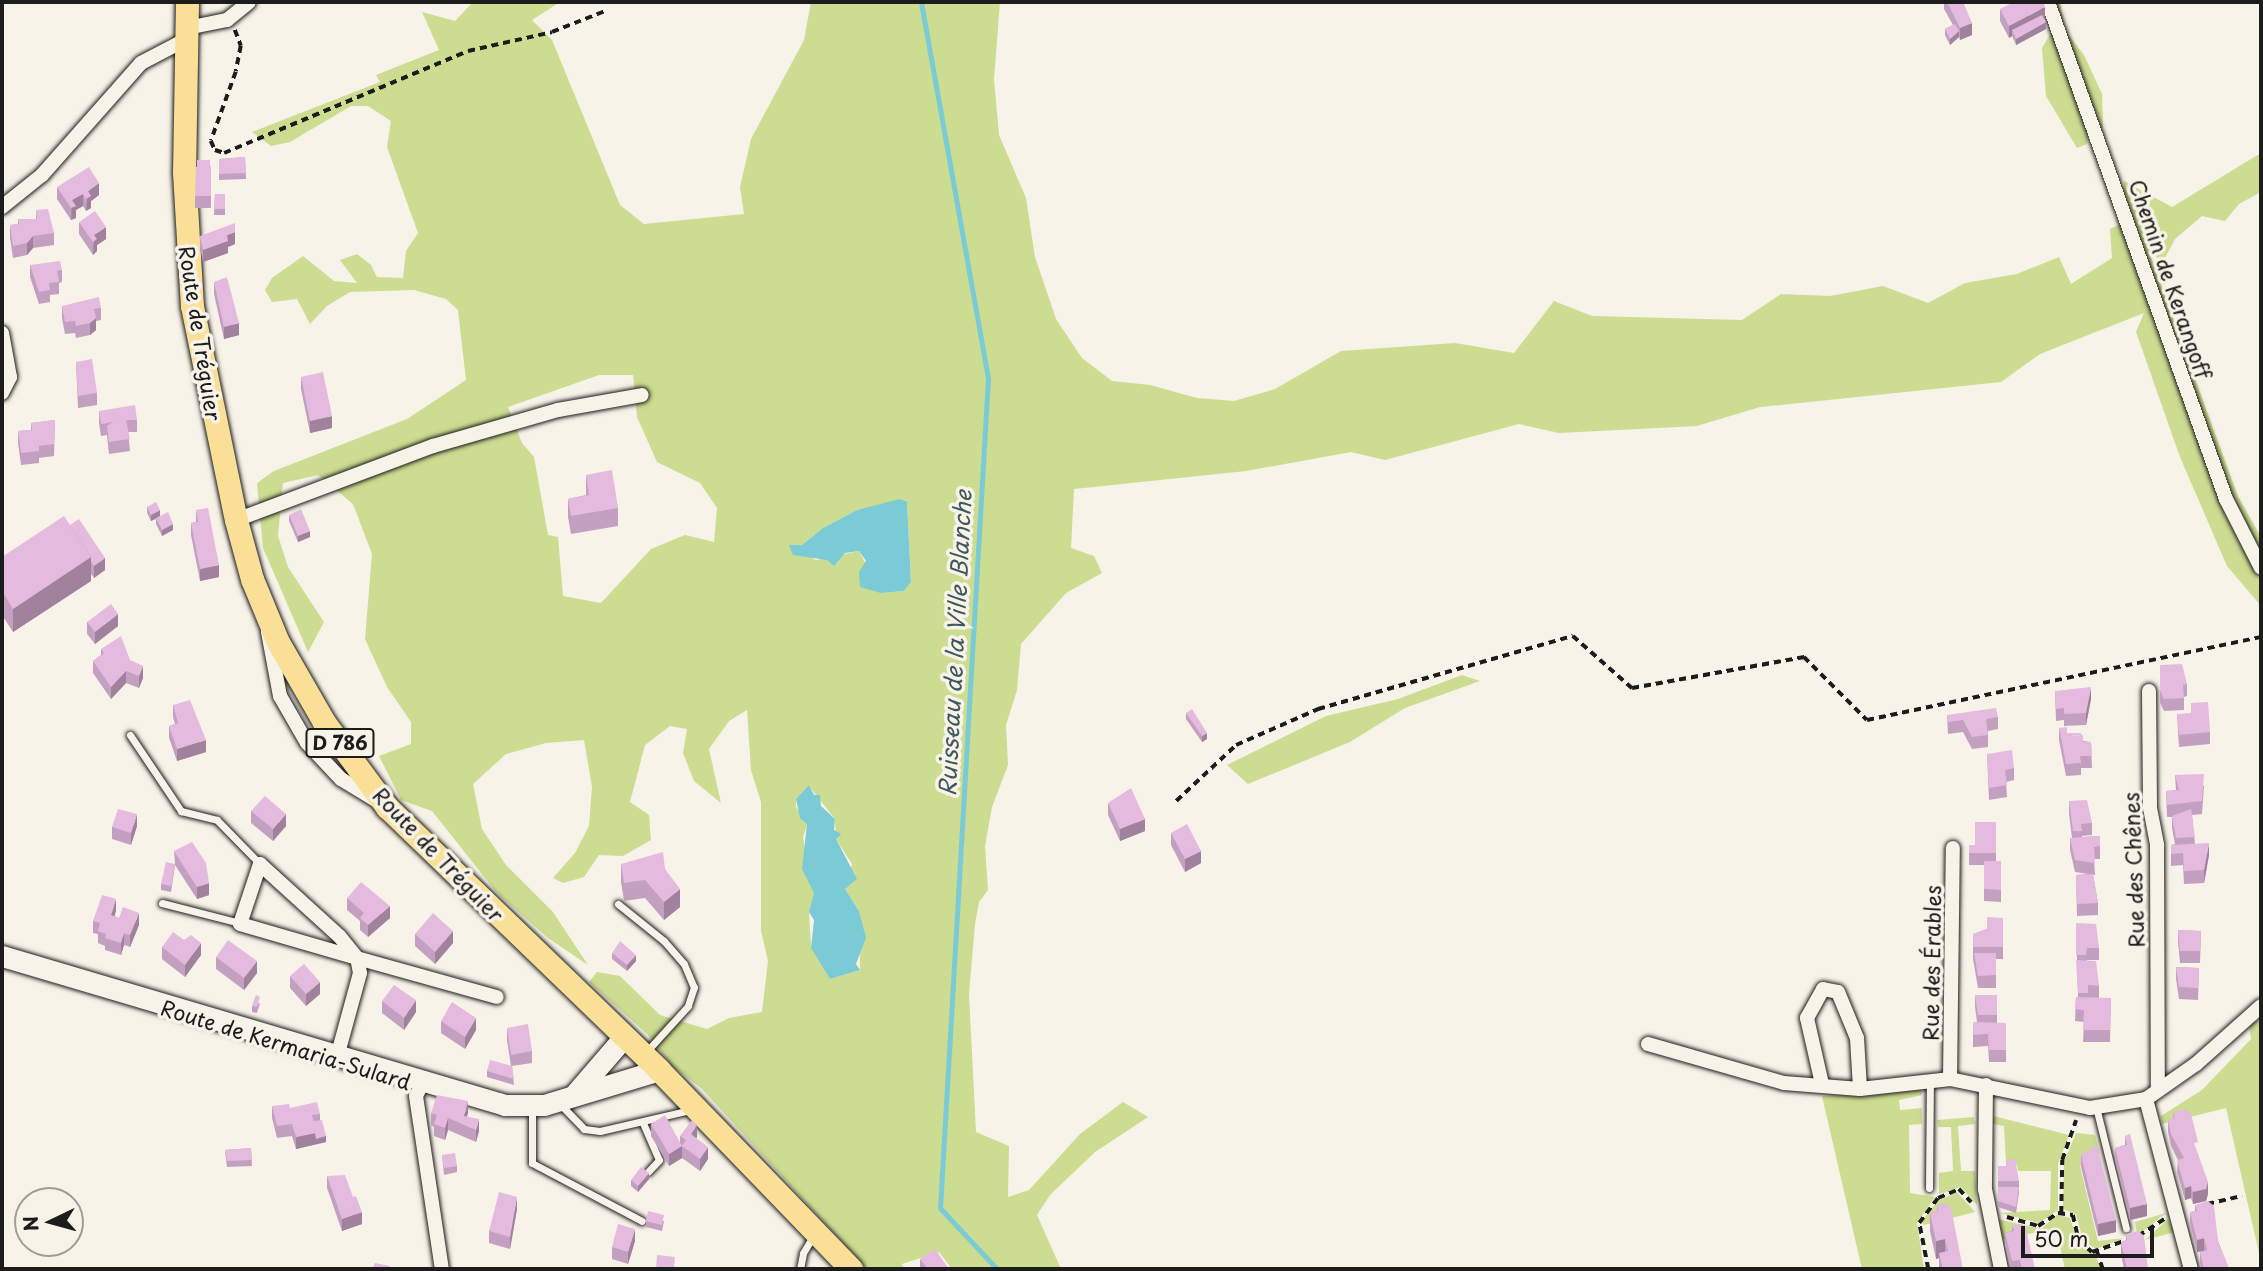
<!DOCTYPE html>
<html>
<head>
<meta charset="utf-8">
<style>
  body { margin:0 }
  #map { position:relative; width:2263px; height:1271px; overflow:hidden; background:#f7f3e8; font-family:"Playpen Sans",sans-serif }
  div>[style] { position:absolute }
  .green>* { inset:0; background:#ccdc90 }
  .water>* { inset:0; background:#7bcbd7 }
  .stream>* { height:5px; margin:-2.5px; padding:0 2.5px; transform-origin:2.5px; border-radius:2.5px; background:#7bcbd7 }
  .path>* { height:3.5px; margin-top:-1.75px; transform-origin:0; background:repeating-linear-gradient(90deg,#1c1c1c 0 7px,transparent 0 12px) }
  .roads { filter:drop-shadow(0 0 2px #1c1c1c) drop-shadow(0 0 2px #1c1c1c) }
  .lane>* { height:7px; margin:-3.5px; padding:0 3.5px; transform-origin:3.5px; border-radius:3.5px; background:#f7f3e8 }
  .street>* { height:14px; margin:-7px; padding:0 7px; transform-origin:7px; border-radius:7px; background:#f7f3e8 }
  .secondary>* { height:21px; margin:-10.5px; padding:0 10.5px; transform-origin:10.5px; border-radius:10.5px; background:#f7f3e8 }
  .primary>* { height:23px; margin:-11.5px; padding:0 11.5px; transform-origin:11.5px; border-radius:11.5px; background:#fadf96 }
  .wall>* { inset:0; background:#c4a0c0 }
  .shaded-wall>* { inset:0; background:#a0829c }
  .building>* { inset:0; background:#e4badf }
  span { translate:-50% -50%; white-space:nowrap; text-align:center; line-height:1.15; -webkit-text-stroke:7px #f7f3e8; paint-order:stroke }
  .shield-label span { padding:2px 5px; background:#f7f3e8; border:2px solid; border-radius:5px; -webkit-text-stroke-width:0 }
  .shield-label { font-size:19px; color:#1c1c1c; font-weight:700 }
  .street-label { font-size:21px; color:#1c1c1c }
  .water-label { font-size:23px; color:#3d595d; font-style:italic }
  .frame { position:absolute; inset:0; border:4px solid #1c1c1c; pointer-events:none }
  .north { position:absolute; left:14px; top:1187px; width:70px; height:70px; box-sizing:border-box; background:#f7f3e8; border:2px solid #9f9d96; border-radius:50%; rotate:265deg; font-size:19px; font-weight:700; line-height:28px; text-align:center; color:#1c1c1c }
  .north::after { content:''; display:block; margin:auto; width:24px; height:32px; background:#1c1c1c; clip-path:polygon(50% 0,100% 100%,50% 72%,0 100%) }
  .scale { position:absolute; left:2021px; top:1226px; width:133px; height:32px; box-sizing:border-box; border:4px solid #1c1c1c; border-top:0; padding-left:9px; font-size:21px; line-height:24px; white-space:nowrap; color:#1c1c1c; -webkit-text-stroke:5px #f7f3e8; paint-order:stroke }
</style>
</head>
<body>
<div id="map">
  <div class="green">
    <i style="clip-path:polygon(evenodd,473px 2px,560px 2px,532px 20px,552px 40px,620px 205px,644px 224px,744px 214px,740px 187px,751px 139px,804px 40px,811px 2px,1000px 2px,994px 79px,999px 135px,1026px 198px,1035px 257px,1056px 319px,1082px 358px,1112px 381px,1150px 385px,1197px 398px,1234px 401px,1275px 389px,1341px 351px,1455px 343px,1514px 353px,1554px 301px,1592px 316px,1742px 320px,1781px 294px,1830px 296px,1883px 286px,1928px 303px,1965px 283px,2017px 274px,2059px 257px,2071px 284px,2112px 258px,2110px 229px,2120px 224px,2124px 181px,2172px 207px,2261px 153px,2261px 192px,2239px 204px,2225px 221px,2202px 216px,2175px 239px,2163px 262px,2149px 252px,2238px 496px,2261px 537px,2261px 606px,2227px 566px,2180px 457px,2136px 332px,2144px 313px,2040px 354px,2001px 382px,1760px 407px,1697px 426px,1559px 433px,1519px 424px,1385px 460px,1351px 452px,1246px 471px,1074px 489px,1071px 548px,1094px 556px,1102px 573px,1066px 593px,1021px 644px,1017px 690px,1006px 725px,1008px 765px,992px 807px,985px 846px,988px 890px,979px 902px,975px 924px,969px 994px,976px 1132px,1009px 1146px,1008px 1197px,1029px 1190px,1080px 1134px,1123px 1102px,1148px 1117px,1095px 1152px,1050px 1195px,1037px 1215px,1061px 1269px,952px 1269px,939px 1252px,902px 1264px,904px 1269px,867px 1269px,701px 1088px,672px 1066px,647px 1034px,589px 982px,597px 972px,620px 976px,660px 1015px,707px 1029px,729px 1018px,762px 1012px,768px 961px,761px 931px,761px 802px,751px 770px,747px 710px,729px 721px,709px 749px,721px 803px,694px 781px,683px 753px,687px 729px,670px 726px,645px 745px,630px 802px,649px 815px,651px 840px,623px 856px,599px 855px,584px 877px,563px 883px,553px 878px,575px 853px,589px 826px,592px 787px,584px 740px,546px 743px,506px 754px,473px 784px,482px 829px,506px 865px,553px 912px,588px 965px,548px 938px,497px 893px,432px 811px,401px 800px,379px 756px,411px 744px,411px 722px,387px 687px,365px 639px,372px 554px,353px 504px,318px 475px,283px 483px,278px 536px,288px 567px,324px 622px,308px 652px,263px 548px,257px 483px,274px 471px,407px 419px,466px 380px,458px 310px,446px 299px,414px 290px,350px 292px,327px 306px,310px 324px,297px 299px,272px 302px,265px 290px,272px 278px,303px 256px,334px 281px,357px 283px,340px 260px,357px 254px,371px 265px,377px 277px,403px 278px,406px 251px,418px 233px,387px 147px,391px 121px,368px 106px,351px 106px,290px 142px,271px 146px,252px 132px,380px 82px,376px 75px,439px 50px,422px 12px,455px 21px,473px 2px,599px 375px,633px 375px,637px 417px,657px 462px,700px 483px,717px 508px,714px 542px,685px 535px,651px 549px,601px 603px,563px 596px,558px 537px,548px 535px,534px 457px,522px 443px,508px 407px,599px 375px,473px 2px,907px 502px,911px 582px,904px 591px,881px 593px,859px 551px,816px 560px,789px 545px,802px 545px,823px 528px,857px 510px,907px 502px,473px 2px,809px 786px,835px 819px,836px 839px,852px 864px,845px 889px,859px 911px,860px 970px,830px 979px,811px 947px,809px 912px,815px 893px,803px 838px,807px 824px,796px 807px,796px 799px,809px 786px)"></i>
    <i style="clip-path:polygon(2041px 2px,2060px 2px,2065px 30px,2084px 55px,2102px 94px,2103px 128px,2088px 130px,2087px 144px,2077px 148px,2046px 96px,2042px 48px,2052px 31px)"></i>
    <i style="clip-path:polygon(1462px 675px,1480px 681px,1405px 708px,1350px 742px,1248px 784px,1227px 765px,1326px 716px,1398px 699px)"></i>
    <i style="clip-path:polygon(2261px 1020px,2261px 1262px,2226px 1108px,2162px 1124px,2161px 1116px,2202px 1090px,2251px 1039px,2249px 1024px)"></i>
    <i style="clip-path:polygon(1922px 1090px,1922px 1095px,1899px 1100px,1900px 1110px,1922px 1108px,1922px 1124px,1909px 1125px,1910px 1193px,1935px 1197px,1917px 1223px,1924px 1269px,1862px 1269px,1822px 1096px)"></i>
    <i style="clip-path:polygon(1993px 1116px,2069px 1135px,2058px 1164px,2058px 1210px,2039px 1223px,2000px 1213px,2050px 1210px,2051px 1171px,2018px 1171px,2017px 1165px,2006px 1163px,2004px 1126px,1993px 1124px)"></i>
    <i style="clip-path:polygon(1974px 1117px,1975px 1124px,1958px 1126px,1961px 1171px,1975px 1171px,1977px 1205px,1961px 1187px,1939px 1194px,1939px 1173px,1953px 1171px,1951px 1127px,1938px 1127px,1937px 1120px)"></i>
    <i style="clip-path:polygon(2076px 1133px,2095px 1135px,2100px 1154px,2080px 1166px,2098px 1241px,2124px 1238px,2096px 1249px,2083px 1240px,2076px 1214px,2063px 1209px,2064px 1162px)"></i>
    <i style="clip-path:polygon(1957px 1192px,1975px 1212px,1924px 1225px,1921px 1222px,1938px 1201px)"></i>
    <i style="clip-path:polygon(2166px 1213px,2142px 1232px,2137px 1234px,2135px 1222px)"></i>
    <i style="clip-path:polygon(2057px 1215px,2070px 1218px,2078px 1244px,2096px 1256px,2101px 1269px,2065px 1269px,2056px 1228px,1997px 1241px,1993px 1218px,2041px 1229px)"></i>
    <i style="clip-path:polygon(2168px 1219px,2175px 1232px,2145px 1240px)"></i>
  </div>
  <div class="water">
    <i style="clip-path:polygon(900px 499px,907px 502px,911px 582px,904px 591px,881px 593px,860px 587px,859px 572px,866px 561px,859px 551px,845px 553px,834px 566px,827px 560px,793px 555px,789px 545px,802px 545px,823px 528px,857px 510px)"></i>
    <i style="clip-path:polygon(809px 785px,814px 795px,820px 795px,821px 806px,835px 819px,834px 830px,841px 834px,836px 839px,857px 879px,845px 889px,859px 911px,866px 938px,856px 964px,860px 970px,830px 979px,811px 948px,814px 920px,809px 912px,814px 893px,802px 869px,807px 824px,800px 818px,796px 799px)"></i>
  </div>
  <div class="stream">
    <i style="left:921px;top:2px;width:382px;rotate:79.9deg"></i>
    <i style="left:988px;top:378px;width:831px;rotate:93.31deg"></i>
    <i style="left:940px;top:1208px;width:83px;rotate:46.9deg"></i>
  </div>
  <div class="path">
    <i style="left:235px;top:30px;width:17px;rotate:69deg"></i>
    <i style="left:241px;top:46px;width:26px;rotate:101deg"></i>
    <i style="left:236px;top:72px;width:73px;rotate:109.9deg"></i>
    <i style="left:211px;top:141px;width:10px;rotate:66deg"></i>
    <i style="left:215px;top:150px;width:9px;rotate:18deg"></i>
    <i style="left:224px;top:153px;width:264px;rotate:-22.7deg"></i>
    <i style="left:468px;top:51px;width:86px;rotate:-12.7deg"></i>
    <i style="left:552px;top:32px;width:57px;rotate:-21.6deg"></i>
    <i style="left:1176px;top:801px;width:82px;rotate:-43deg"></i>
    <i style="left:1236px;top:745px;width:90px;rotate:-23.7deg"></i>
    <i style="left:1318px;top:709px;width:265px;rotate:-16deg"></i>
    <i style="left:1573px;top:636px;width:79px;rotate:41.4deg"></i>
    <i style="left:1632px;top:688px;width:175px;rotate:-10.2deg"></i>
    <i style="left:1804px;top:657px;width:89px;rotate:45deg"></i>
    <i style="left:1867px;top:720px;width:403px;rotate:-11.9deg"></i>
    <i style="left:2207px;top:1204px;width:36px;rotate:-13deg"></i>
    <i style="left:2061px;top:1213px;width:53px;rotate:-88.9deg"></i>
    <i style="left:2062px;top:1160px;width:42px;rotate:-70.7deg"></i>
    <i style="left:2007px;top:1217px;width:32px;rotate:16deg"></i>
    <i style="left:2038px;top:1226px;width:24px;rotate:-33deg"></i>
    <i style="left:2058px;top:1213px;width:15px;rotate:8deg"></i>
    <i style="left:2073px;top:1215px;width:27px;rotate:77deg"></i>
    <i style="left:2079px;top:1241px;width:17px;rotate:40deg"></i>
    <i style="left:2092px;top:1252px;width:34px;rotate:-19deg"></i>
    <i style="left:2138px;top:1236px;width:31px;rotate:-33deg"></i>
    <i style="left:2097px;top:1251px;width:19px;rotate:72deg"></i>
    <i style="left:1928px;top:1269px;width:47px;rotate:-101.1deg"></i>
    <i style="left:1919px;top:1223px;width:31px;rotate:-53deg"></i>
    <i style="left:1938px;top:1198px;width:23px;rotate:-23deg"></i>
    <i style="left:1959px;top:1189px;width:18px;rotate:47deg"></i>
  </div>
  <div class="roads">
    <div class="lane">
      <i style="left:130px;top:735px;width:92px;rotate:56.1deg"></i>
      <i style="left:181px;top:811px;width:37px;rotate:14deg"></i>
      <i style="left:217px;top:820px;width:62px;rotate:45.7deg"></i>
      <i style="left:162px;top:903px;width:81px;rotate:14.4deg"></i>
      <i style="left:618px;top:904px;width:59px;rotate:38.8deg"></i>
      <i style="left:664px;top:941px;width:30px;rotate:49deg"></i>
      <i style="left:684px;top:964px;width:25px;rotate:67deg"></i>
      <i style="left:694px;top:987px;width:20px;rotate:108deg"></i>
      <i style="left:688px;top:1006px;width:62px;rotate:132.4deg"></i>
      <i style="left:561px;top:1105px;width:33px;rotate:46deg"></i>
      <i style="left:584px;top:1129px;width:16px;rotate:7deg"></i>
      <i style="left:600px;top:1131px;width:92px;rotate:-13.1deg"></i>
      <i style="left:532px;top:1106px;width:57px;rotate:90deg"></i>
      <i style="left:532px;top:1163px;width:124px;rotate:27.8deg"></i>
      <i style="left:2096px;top:1107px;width:125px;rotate:76.1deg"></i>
      <i style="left:643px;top:1123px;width:40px;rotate:66.6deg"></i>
      <i style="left:659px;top:1160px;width:16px;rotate:133deg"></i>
      <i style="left:1929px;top:1188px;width:107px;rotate:-89.5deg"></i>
      <i style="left:800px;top:1269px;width:16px;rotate:-79deg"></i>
      <i style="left:803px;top:1253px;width:21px;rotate:-59deg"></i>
    </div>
    <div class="street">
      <i style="left:2048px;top:2px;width:528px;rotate:70.3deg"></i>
      <i style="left:2226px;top:499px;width:77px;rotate:63.1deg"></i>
      <i style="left:187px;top:28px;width:41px;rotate:-11.3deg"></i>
      <i style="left:227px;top:20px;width:28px;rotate:-39deg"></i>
      <i style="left:2px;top:207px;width:51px;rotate:-38.7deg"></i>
      <i style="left:42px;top:175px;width:149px;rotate:-48.5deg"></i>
      <i style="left:141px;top:63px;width:52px;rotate:-27.6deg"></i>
      <i style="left:2px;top:333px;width:45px;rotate:79.7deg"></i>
      <i style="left:10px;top:377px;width:18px;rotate:117deg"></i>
      <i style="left:236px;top:520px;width:210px;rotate:-20.6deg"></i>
      <i style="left:433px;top:446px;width:130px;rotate:-16.1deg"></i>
      <i style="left:558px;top:410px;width:85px;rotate:-10.1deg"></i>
      <i style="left:268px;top:632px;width:65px;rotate:79.4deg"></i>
      <i style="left:280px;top:696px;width:54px;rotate:60.1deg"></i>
      <i style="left:307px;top:743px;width:50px;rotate:46.6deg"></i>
      <i style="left:341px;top:779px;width:42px;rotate:31.4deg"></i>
      <i style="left:2149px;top:691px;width:117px;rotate:89.5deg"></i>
      <i style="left:2150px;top:808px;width:38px;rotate:79deg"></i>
      <i style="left:2157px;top:845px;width:245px;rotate:89.8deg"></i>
      <i style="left:1648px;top:1044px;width:141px;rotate:16deg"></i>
      <i style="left:1784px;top:1083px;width:76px;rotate:4.5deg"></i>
      <i style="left:1860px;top:1089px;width:91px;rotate:-6.3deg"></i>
      <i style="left:1950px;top:1079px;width:143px;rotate:11.7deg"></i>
      <i style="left:2090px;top:1108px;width:57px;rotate:-9.1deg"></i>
      <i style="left:2146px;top:1099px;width:61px;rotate:-35deg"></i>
      <i style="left:2196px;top:1064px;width:87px;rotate:-41.7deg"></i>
      <i style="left:337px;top:1057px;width:87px;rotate:-74.7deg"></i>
      <i style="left:360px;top:973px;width:15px;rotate:-101deg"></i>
      <i style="left:357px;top:958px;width:28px;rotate:-129deg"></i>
      <i style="left:339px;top:936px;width:107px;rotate:-137.7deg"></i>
      <i style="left:260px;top:864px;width:63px;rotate:108.4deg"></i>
      <i style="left:240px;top:924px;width:122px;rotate:16.2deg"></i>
      <i style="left:357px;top:958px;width:145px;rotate:15.6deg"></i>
      <i style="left:1950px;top:1079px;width:231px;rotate:-89.3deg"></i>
      <i style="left:422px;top:1084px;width:13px;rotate:117deg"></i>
      <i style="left:416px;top:1096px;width:175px;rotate:81.5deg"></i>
      <i style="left:1822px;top:1084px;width:68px;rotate:-102.8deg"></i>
      <i style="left:1807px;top:1018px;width:33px;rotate:-61deg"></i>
      <i style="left:1823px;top:989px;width:15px;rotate:11deg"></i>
      <i style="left:1838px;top:992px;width:50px;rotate:67.6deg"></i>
      <i style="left:1857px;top:1038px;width:51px;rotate:86.6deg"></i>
      <i style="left:1986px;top:1085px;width:104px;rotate:90.6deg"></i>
      <i style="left:1985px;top:1189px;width:82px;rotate:78.7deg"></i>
      <i style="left:2146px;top:1099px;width:176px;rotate:75.2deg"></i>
    </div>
    <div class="secondary">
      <i style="left:2px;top:956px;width:525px;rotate:16.5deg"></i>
      <i style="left:505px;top:1105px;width:39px"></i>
      <i style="left:544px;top:1105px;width:120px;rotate:-16.9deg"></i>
      <i style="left:574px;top:1095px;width:77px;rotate:-49.2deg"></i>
    </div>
    <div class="primary">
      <i style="left:187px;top:2px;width:170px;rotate:91deg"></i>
      <i style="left:184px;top:172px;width:134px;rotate:86.6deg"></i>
      <i style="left:192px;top:306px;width:218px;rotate:78.4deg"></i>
      <i style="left:236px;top:520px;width:61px;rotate:74.8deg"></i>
      <i style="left:252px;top:579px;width:68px;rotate:67.6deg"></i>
      <i style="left:278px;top:642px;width:92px;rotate:60.1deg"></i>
      <i style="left:324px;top:722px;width:106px;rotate:53.5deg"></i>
      <i style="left:387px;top:807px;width:378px;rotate:44deg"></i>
      <i style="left:659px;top:1070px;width:277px;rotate:46deg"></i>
    </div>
  </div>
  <div class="wall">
    <i style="clip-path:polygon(1944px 2px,1963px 2px,1972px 35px,1960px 40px,1959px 37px,1950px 45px,1945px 35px,1945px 29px,1953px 25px,1944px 9px)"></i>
    <i style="clip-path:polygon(2000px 9px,2045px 19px,2044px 19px,2046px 29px,2016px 45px,2012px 36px,2009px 38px,2000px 21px)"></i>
    <i style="clip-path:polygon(245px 157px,246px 179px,219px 180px,219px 159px)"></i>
    <i style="clip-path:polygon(210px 166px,211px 167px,211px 208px,195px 208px,195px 196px)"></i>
    <i style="clip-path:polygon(57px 187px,99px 195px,91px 201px,91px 208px,86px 211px,83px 206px,76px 210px,76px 218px,71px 220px,57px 199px)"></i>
    <i style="clip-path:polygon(215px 194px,225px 194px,225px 215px,214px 215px)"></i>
    <i style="clip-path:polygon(36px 210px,54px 233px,54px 245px,33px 248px,27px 255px,13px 258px,10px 238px,10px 225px,18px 224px,18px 219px,36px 219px)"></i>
    <i style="clip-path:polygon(79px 222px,106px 239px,97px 245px,97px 251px,93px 255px,79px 234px)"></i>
    <i style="clip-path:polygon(200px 236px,235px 244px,228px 247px,228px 253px,203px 262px,200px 248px)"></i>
    <i style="clip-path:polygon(30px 265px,62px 270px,62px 282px,59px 283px,59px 294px,50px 295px,50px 302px,39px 304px,30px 277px)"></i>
    <i style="clip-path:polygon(214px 282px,239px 335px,224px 339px,214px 294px)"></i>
    <i style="clip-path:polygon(62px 306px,101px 308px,101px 320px,96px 321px,96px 330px,90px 335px,76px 338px,75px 333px,65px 334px,62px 318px)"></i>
    <i style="clip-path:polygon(76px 362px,97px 393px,97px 405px,78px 408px)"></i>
    <i style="clip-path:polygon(301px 377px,332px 428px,310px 433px,301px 389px)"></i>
    <i style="clip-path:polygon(99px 411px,137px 420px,137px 432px,128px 432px,130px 451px,109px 454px,107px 435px,101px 436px,99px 423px)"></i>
    <i style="clip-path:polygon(55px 420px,54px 456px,39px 458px,39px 463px,21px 465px,18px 443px,18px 431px,31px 430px,31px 423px)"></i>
    <i style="clip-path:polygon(2px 440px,3px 448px,3px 460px,2px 460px)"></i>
    <i style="clip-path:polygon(586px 475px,618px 508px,618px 526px,571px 534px,568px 517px,568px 499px,586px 495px)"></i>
    <i style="clip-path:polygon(147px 507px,160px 516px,173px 530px,162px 536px,156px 524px,156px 519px,151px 521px,147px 513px)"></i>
    <i style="clip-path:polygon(196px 510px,219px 577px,200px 581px,191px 535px,191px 523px,196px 522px)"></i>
    <i style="clip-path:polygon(289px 515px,310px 537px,298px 542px,289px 521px)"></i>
    <i style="clip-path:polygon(70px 525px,105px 570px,94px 578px,91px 574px,91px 581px,13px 632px,2px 615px,2px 557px)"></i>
    <i style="clip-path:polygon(87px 622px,118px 626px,95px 644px,87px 634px)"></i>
    <i style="clip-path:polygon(101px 649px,130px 660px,143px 678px,139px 688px,126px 683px,111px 699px,93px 673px,93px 661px,101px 655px)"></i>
    <i style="clip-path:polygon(2160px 665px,2187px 684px,2187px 696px,2184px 697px,2184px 710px,2164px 711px,2160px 703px)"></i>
    <i style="clip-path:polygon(2055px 691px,2091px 699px,2086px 725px,2064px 726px,2064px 720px,2056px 721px)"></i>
    <i style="clip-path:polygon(173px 705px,206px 752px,177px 761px,169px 738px,169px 726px,175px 724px,173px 717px)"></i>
    <i style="clip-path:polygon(1186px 713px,1207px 739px,1202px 742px,1186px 719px)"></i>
    <i style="clip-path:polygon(2177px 714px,2210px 732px,2210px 744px,2179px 747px)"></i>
    <i style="clip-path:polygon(1947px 715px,1998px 717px,1998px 729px,1988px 731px,1988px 747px,1972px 749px,1963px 732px,1948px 734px)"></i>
    <i style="clip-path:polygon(2059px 728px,2067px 733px,2083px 741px,2091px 742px,2092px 768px,2081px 768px,2081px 775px,2066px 776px,2059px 740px)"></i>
    <i style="clip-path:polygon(1987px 754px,2014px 768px,2014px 780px,2006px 782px,2007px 797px,1989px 800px)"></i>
    <i style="clip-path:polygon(2175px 775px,2204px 786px,2202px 814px,2192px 815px,2195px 844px,2209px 855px,2204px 883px,2184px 884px,2183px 865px,2171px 866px,2171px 845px,2175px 844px,2172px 828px,2172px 817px,2167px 817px,2166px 791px,2176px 790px)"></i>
    <i style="clip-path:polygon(2069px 801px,2092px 823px,2092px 835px,2082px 836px,2082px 837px,2100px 836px,2100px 859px,2094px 859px,2095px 875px,2093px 875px,2098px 903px,2098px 915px,2077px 916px,2076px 875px,2088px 874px,2075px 872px,2070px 850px,2070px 838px,2072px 838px,2069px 813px)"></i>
    <i style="clip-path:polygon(1108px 803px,1145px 831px,1120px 841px,1108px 815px)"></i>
    <i style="clip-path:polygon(251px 811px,286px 826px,273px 841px,251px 823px)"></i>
    <i style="clip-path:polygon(1996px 822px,1996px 861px,2001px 861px,2001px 902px,1984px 901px,1984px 865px,1969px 865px,1969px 845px,1975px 845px)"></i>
    <i style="clip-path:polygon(137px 826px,131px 845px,112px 839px,112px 827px)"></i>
    <i style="clip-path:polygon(1171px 833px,1201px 863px,1185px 872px,1171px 845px)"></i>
    <i style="clip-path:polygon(174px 851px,209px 895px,197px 899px,175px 865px,171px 892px,161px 890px,161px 884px,175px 864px)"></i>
    <i style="clip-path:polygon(621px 864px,665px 869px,680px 907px,664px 920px,645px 898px,624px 901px,621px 882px)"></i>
    <i style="clip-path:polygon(347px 898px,390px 918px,368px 937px,360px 930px,360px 921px,347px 910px)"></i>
    <i style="clip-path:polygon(116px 911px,114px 916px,139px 925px,130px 947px,124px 945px,121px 955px,105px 950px,105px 946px,98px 943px,98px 934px,93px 933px,93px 921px)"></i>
    <i style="clip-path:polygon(2003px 918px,2003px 959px,1996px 959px,1996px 988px,1978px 988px,1973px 959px,1973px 934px,1987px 929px)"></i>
    <i style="clip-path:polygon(2076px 923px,2099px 948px,2099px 960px,2087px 960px,2087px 961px,2099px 986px,2099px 998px,2111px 998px,2110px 1042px,2083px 1042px,2084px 1022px,2075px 1021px,2076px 997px,2078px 997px)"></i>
    <i style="clip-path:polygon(2178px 930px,2201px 931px,2200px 963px,2180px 963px,2178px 942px)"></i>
    <i style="clip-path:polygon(415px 934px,453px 943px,435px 964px,415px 946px)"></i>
    <i style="clip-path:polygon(162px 947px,201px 955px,185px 977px,162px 959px)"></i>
    <i style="clip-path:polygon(612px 953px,636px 961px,627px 971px,612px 959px)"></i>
    <i style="clip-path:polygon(216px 957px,257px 973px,244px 990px,216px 969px)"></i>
    <i style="clip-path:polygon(2176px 967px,2199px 968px,2198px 1000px,2179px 999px,2176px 979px)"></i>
    <i style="clip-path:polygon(290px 976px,320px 994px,306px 1006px,290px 988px)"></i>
    <i style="clip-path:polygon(1975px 995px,1997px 995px,1997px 1023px,2006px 1023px,2006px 1062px,1989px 1062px,1988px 1046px,1973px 1047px,1973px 1022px,1977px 1022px,1975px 1007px)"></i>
    <i style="clip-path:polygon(382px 1001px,416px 1012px,404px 1030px,382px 1013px)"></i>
    <i style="clip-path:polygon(260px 1003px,257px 1013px,252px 1012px,252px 1006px)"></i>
    <i style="clip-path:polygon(441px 1021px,476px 1030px,465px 1049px,441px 1033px)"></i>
    <i style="clip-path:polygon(507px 1028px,532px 1051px,532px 1063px,512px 1066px,514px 1085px,487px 1077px,487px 1071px,511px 1066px,507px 1040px)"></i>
    <i style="clip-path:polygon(272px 1106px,320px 1114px,320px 1120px,326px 1142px,296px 1149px,292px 1136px,277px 1138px,272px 1118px)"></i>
    <i style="clip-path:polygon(2173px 1112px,2198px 1154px,2208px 1194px,2206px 1201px,2193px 1204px,2191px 1198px,2185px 1200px,2177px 1172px,2178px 1160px,2171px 1146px,2168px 1132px,2168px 1120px,2173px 1119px)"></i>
    <i style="clip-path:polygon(431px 1113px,468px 1113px,467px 1116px,479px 1131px,476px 1142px,448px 1130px,445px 1140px,434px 1136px,434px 1127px,431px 1125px)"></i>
    <i style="clip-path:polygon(651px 1124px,680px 1143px,680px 1136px,697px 1137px,696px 1138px,708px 1159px,700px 1171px,682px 1158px,669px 1166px,651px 1136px)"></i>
    <i style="clip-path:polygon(2125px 1136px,2147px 1216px,2130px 1220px,2115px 1160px,2115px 1148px,2125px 1145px)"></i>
    <i style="clip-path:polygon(251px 1148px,252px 1166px,227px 1167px,225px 1150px)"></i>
    <i style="clip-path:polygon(442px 1155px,457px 1166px,457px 1172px,444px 1175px)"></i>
    <i style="clip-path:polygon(2081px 1155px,2116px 1232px,2098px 1236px,2081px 1167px)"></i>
    <i style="clip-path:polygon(1998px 1166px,2019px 1181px,2019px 1193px,2016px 1213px,1998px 1207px)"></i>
    <i style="clip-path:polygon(327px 1176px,362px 1224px,342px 1231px,327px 1188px)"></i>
    <i style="clip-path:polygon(649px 1179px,638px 1192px,631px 1186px,631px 1180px)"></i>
    <i style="clip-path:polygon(1937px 1205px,1963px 1269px,1939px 1269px,1939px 1258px,1936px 1259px,1930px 1231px,1930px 1213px,1937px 1211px)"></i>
    <i style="clip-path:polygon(2195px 1205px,2218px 1241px,2229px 1269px,2202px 1269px,2200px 1264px,2200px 1252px,2204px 1251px,2197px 1252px,2190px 1224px,2190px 1212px,2195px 1211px)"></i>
    <i style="clip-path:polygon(517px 1209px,510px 1249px,489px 1243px,489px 1231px)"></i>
    <i style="clip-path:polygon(646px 1221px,664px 1221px,662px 1231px,646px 1227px)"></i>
    <i style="clip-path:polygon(2012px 1226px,2035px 1269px,2011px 1269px,2005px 1245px,2005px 1233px,2012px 1231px)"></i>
    <i style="clip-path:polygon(2126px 1234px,2148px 1269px,2124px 1269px,2121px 1254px,2121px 1242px,2126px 1240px)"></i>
    <i style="clip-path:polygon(635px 1241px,628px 1264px,612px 1259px,612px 1247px)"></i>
    <i style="clip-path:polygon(920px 1259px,949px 1269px,920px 1269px)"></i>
  </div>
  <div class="shaded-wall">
    <i style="clip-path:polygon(2045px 7px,2045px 19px,2015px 35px,2012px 30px,2012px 36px,2009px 38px,2009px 26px)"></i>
    <i style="clip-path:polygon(2046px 22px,2046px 29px,2016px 45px,2016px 39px)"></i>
    <i style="clip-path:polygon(1972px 23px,1972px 35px,1960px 40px,1960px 28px)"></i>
    <i style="clip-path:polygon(1959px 31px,1959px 37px,1950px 45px,1950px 39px)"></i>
    <i style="clip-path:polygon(99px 183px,99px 195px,91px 201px,91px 208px,86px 211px,88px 191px)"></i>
    <i style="clip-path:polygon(83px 194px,83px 206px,76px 210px,76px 218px,71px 220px,72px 200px)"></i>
    <i style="clip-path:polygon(106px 227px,106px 239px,97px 245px,97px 251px,93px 255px,94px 235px)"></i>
    <i style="clip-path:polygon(235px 232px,235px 244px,228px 247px,228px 253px,203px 262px,203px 250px,227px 235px)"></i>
    <i style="clip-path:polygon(33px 236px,33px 248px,27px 255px,27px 243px)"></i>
    <i style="clip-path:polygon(96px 318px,96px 330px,90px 335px,90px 323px)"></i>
    <i style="clip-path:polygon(239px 323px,239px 335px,224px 339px,224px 327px)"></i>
    <i style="clip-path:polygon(332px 416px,332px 428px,310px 433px,310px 421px)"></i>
    <i style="clip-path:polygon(160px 510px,160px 516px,151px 521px,151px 515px)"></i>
    <i style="clip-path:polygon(173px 524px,173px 530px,162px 536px,162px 530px)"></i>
    <i style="clip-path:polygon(310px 531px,310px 537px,298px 542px,298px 536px)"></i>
    <i style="clip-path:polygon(91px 557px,91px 581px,13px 632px,13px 609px)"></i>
    <i style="clip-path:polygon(105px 558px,105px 570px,94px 578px,94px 566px)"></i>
    <i style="clip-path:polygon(219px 565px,219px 577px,200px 581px,200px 569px)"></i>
    <i style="clip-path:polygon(118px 614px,118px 626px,95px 644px,95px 632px)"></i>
    <i style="clip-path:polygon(143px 666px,143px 678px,139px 688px,139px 676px)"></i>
    <i style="clip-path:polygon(126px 671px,126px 683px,111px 699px,111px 687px)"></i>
    <i style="clip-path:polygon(2091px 687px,2091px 699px,2086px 725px,2086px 713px)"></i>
    <i style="clip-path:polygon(1207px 733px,1207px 739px,1202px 742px,1202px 736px)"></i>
    <i style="clip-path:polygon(206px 740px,206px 752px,177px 761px,177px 749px)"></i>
    <i style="clip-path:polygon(137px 814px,137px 826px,131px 845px,131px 833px)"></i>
    <i style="clip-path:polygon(286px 814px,286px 826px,273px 841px,273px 829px)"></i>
    <i style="clip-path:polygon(1145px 819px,1145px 831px,1120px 841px,1120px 829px)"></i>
    <i style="clip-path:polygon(2209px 843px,2209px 855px,2204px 883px,2204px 870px)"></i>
    <i style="clip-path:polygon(1201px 851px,1201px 863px,1185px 872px,1185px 859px)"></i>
    <i style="clip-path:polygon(209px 883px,209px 895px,197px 899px,197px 887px)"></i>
    <i style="clip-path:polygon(680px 889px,680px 907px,664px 920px,664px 902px)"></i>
    <i style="clip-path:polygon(116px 899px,116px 911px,111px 927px,111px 915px)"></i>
    <i style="clip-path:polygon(390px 906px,390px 918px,368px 937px,368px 925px)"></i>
    <i style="clip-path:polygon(139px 913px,139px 925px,130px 947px,130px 935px)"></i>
    <i style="clip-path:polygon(453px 931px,453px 943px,435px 964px,435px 952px)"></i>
    <i style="clip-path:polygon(124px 933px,124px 945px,121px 955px,121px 943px)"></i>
    <i style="clip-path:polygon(201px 943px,201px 955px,185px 977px,185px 965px)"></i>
    <i style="clip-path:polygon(636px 955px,636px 961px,627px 971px,627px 965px)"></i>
    <i style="clip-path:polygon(257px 961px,257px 973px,244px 990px,244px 978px)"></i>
    <i style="clip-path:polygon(320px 982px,320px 994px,306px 1006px,306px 994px)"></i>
    <i style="clip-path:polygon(416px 1000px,416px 1012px,404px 1030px,404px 1018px)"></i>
    <i style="clip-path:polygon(476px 1018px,476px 1030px,465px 1049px,465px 1037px)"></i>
    <i style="clip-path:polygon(468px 1101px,468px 1113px,464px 1125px,464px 1116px)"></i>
    <i style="clip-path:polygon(448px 1118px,448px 1130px,445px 1140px,445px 1128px)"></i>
    <i style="clip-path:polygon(479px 1119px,479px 1131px,476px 1142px,476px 1130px)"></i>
    <i style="clip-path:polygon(697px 1125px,697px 1137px,691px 1146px,691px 1134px)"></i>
    <i style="clip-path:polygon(316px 1133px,326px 1136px,326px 1142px,296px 1149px,296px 1137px)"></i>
    <i style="clip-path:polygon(682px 1146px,682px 1158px,669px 1166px,669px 1154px)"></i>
    <i style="clip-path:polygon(708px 1147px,708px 1159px,700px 1171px,700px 1159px)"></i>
    <i style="clip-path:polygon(649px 1173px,649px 1179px,638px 1192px,638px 1186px)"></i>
    <i style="clip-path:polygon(2208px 1182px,2208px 1194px,2206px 1201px,2193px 1204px,2193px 1192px)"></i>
    <i style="clip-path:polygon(2191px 1186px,2191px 1198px,2185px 1200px,2185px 1188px)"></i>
    <i style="clip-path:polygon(517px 1197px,517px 1209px,510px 1249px,510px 1237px)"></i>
    <i style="clip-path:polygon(2147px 1204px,2147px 1216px,2130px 1220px,2130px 1208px)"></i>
    <i style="clip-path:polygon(362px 1212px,362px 1224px,342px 1231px,342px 1219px)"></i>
    <i style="clip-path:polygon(2116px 1220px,2116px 1232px,2098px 1236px,2098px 1224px)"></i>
    <i style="clip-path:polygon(635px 1229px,635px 1241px,628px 1264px,628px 1252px)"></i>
    <i style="clip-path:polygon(2204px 1238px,2204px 1251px,2197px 1252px,2197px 1240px)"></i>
    <i style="clip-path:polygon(1945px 1239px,1945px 1257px,1939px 1253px,1939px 1258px,1936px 1259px,1936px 1241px)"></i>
  </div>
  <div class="building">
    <i style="clip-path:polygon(1947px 2px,1963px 2px,1972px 23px,1960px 28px)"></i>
    <i style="clip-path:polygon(2014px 2px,2043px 2px,2045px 7px,2009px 26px,2000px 9px)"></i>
    <i style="clip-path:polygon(2042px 15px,2046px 22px,2016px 39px,2012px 30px)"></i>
    <i style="clip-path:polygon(1955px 24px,1959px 31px,1950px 39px,1945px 29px)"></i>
    <i style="clip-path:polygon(245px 157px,246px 173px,219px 174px,219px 159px)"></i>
    <i style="clip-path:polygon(197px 160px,210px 160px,210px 167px,197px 167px)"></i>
    <i style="clip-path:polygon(89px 167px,99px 183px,88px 191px,91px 196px,86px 199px,83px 194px,72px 200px,76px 206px,71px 208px,57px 187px)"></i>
    <i style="clip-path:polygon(196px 167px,211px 167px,211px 196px,195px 196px)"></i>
    <i style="clip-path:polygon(215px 194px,225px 194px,225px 209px,214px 209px)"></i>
    <i style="clip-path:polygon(48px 209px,54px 233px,33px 236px,27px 243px,13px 246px,10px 225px,19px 224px,18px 219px,37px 219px,36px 210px)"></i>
    <i style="clip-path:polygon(95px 211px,106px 227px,94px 235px,97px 239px,93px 242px,79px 222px)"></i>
    <i style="clip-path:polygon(235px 223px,235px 232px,227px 235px,228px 241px,203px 250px,200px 236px)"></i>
    <i style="clip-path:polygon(60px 261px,62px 270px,57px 271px,59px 282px,49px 283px,50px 290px,39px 292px,30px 265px)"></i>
    <i style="clip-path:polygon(227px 277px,239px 323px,224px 327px,214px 282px)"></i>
    <i style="clip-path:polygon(99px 297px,101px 308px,94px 309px,96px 318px,90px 323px,76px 326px,75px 321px,65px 322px,62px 306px)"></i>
    <i style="clip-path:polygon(92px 359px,97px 393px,78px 396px,76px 362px)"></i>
    <i style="clip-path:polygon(323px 372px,332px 416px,310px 421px,301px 377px)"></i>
    <i style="clip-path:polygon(135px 405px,137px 420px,126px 420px,130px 439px,109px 442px,107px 426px,113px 422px,101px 424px,99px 411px)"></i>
    <i style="clip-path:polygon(55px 420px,54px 444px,39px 446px,39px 451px,21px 453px,18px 431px,32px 430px,31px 423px)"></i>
    <i style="clip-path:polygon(612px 470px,618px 508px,571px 516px,568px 499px,589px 495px,586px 475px)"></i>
    <i style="clip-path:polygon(156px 502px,160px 510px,151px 515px,147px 507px)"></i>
    <i style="clip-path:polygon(208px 508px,219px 565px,200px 569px,191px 523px,198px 522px,196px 510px)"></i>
    <i style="clip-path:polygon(301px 509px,310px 531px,298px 536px,289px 515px)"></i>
    <i style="clip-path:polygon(168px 512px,173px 524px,162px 530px,156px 518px)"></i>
    <i style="clip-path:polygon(64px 516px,91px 557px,13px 609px,2px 591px,2px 557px)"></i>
    <i style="clip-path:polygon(79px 519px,105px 558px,94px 566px,91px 562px,91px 557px,70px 525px)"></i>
    <i style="clip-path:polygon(111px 604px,118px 614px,95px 632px,87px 622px)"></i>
    <i style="clip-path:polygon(121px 636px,130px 660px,143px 666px,139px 676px,126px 671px,111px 687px,93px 661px,104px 653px,101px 649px)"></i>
    <i style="clip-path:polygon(2182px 664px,2187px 684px,2183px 685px,2184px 698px,2164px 699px,2160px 690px,2160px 665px)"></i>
    <i style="clip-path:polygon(2091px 687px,2086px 713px,2064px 714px,2064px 708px,2056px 709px,2055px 691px)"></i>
    <i style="clip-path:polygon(190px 700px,206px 740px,177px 749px,169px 726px,178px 723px,173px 705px)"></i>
    <i style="clip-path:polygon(2208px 702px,2210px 732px,2179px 735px,2177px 714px,2191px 713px,2191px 703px)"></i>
    <i style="clip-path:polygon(1996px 708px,1998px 717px,1986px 719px,1988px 735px,1972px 737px,1963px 720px,1948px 722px,1947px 715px)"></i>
    <i style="clip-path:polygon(1192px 709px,1207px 733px,1202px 736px,1186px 713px)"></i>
    <i style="clip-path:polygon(2067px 727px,2067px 736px,2083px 735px,2083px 742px,2091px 742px,2092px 756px,2080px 756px,2081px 763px,2066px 764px,2059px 728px)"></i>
    <i style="clip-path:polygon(2067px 733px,2081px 733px,2081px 735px,2067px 736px)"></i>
    <i style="clip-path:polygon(2012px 750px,2014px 768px,2005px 770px,2007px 785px,1989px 788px,1987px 754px)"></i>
    <i style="clip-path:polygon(2204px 774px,2202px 801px,2167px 805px,2166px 791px,2179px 790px,2175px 775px)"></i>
    <i style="clip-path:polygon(1131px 788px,1145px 819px,1120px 829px,1108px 803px)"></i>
    <i style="clip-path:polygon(265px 796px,286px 814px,273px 829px,251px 811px)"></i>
    <i style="clip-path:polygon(2087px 800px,2092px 823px,2081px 824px,2082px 831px,2073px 831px,2069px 801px)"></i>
    <i style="clip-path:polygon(118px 809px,137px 814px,131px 833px,112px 827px)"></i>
    <i style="clip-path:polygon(2191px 809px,2195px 837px,2176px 838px,2172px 816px)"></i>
    <i style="clip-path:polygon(1975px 822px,1996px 822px,1996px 853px,1969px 853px,1969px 845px,1975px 845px)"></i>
    <i style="clip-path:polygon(1187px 824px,1201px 851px,1185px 859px,1171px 833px)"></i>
    <i style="clip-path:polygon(2100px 836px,2100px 846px,2094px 847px,2095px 863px,2075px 860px,2070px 838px)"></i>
    <i style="clip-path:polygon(192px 842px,206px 863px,209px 883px,197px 887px,174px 851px)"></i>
    <i style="clip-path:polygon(2209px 843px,2204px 870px,2184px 871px,2183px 853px,2171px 854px,2171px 845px)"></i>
    <i style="clip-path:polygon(663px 852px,665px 869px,680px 889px,664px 902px,645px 880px,624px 883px,621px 864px)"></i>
    <i style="clip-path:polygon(1984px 861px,2001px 861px,2001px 890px,1984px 889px)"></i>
    <i style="clip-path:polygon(166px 862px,175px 864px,171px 886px,161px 884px)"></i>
    <i style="clip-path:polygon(2093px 874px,2098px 903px,2077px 904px,2076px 875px)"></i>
    <i style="clip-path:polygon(361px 882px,390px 906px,368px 925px,360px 918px,364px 913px,347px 898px)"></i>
    <i style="clip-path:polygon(102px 895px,116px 899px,111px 915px,119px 918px,123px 907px,139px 913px,130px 935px,124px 933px,121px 943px,105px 938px,106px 934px,98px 931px,100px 923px,93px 921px)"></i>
    <i style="clip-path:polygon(433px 913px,453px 931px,435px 952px,415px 934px)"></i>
    <i style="clip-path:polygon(1987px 917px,2003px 918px,2003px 947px,1973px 947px,1973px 934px,1987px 929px)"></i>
    <i style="clip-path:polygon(2076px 923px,2096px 924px,2099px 948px,2087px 948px,2086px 955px,2076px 955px)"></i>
    <i style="clip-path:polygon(2178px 930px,2201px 931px,2200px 951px,2180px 951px)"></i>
    <i style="clip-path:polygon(173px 932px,184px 940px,191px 935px,201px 943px,185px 965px,162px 947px)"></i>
    <i style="clip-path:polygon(228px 940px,257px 961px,244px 978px,216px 957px)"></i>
    <i style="clip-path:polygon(620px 941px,636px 955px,627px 965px,612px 953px)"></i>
    <i style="clip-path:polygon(1974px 953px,1996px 953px,1996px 975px,1978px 976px)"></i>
    <i style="clip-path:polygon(2076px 960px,2096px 961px,2099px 986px,2088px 985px,2088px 993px,2078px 993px)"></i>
    <i style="clip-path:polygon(304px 964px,320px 982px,306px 994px,290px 976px)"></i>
    <i style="clip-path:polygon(2176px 967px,2199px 968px,2198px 988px,2179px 987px)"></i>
    <i style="clip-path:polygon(394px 985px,416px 1000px,404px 1018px,382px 1001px)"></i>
    <i style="clip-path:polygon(256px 995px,260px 997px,257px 1007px,252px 1006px)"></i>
    <i style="clip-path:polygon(1975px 995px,1997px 995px,1997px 1015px,1978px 1015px)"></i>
    <i style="clip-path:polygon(2076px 997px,2111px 998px,2110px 1030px,2083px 1030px,2084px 1010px,2075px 1009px)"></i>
    <i style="clip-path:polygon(452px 1002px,476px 1018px,465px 1037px,441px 1021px)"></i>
    <i style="clip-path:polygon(1973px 1022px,2006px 1023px,2006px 1050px,1989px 1050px,1988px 1034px,1973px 1035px)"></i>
    <i style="clip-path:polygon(528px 1024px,532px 1051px,511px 1055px,507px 1028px)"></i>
    <i style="clip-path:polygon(490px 1060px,512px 1066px,514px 1079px,487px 1071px)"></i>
    <i style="clip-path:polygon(437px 1095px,468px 1101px,464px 1116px,479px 1119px,476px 1130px,448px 1118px,445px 1128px,434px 1124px,437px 1115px,431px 1113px)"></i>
    <i style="clip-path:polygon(317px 1102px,320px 1114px,312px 1115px,316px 1133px,296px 1137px,292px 1124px,277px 1126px,272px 1106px,289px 1104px,290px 1108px)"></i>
    <i style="clip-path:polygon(2186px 1109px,2191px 1114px,2198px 1142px,2194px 1143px,2208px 1182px,2206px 1189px,2193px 1192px,2191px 1186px,2185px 1188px,2177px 1160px,2184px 1158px,2171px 1134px,2168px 1120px,2174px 1118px,2173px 1112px)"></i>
    <i style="clip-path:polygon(665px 1115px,682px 1146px,686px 1140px,680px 1136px,692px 1120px,697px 1125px,691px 1134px,708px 1147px,700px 1159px,682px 1146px,669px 1154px,651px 1124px)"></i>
    <i style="clip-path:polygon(322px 1120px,326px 1136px,316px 1139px,313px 1121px)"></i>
    <i style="clip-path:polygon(2130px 1134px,2147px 1204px,2130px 1208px,2115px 1148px,2127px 1145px,2125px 1136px)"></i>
    <i style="clip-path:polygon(2097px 1145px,2116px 1220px,2098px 1224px,2081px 1155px)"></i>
    <i style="clip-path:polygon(251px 1148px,252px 1160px,227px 1161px,225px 1150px)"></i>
    <i style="clip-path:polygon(455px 1153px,457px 1166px,444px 1168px,442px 1155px)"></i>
    <i style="clip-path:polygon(2015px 1159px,2019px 1181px,1998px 1181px,1998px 1166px,2006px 1166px,2006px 1160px)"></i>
    <i style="clip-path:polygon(641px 1167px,649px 1173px,638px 1186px,631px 1180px)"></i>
    <i style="clip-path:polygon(345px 1175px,353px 1197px,356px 1196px,362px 1212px,342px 1219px,327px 1176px)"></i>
    <i style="clip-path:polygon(1998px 1187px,2019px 1187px,2016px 1207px,1998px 1201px)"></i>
    <i style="clip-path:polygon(499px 1192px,517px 1197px,510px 1237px,489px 1231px)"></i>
    <i style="clip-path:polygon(2208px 1201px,2214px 1206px,2218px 1241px,2229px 1269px,2204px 1269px,2200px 1252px,2207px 1250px,2204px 1238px,2197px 1240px,2190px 1212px,2197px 1211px,2195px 1205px)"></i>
    <i style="clip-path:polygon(1946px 1203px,1951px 1208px,1963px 1269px,1943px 1269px,1939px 1253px,1948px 1251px,1945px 1239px,1936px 1241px,1930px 1213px,1938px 1211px,1937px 1205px)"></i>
    <i style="clip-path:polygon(648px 1211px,664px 1215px,662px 1225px,646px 1221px)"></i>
    <i style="clip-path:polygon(618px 1224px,635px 1229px,628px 1252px,612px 1247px)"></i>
    <i style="clip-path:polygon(2022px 1224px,2026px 1229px,2035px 1269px,2022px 1269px,2020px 1260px,2012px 1261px,2005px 1233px,2014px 1231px,2012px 1226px)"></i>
    <i style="clip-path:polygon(2139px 1231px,2144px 1236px,2148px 1269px,2135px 1269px,2135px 1268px,2127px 1269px,2121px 1242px,2127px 1240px,2126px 1234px)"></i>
    <i style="clip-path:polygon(935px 1249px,949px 1269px,928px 1269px,920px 1259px)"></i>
    <i style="clip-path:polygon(657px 1255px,675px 1257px,674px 1269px,656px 1269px)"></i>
    <i style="clip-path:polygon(375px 1263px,390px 1266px,389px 1269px,372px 1269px)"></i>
  </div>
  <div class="shield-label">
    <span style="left:340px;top:743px">D 786</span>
  </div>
  <div class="street-label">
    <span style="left:2171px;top:279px;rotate:71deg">Chemin de Kerangoff</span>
    <span style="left:201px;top:333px;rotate:81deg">Route de Tréguier</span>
    <span style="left:439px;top:854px;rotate:46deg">Route de Tréguier</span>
    <span style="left:2133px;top:870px;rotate:-92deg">Rue des Chênes</span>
    <span style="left:1931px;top:963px;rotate:-89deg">Rue des Érables</span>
    <span style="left:286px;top:1044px;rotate:17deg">Route de Kermaria-Sulard</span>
  </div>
  <div class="water-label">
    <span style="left:955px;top:643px;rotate:-87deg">Ruisseau de la Ville Blanche</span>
  </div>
  <div class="frame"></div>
  <div class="north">N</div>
  <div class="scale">50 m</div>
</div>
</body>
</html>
